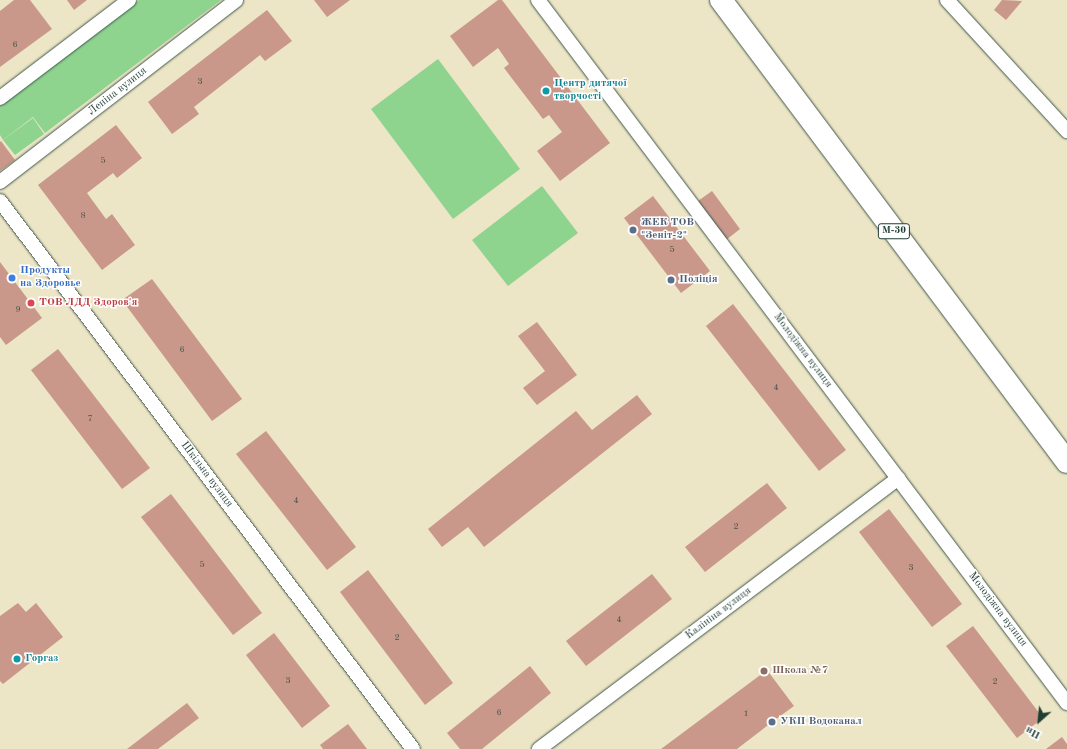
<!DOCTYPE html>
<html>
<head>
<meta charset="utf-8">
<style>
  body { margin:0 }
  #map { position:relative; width:1067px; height:749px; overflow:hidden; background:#ece5c6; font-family:"Old Standard TT",serif }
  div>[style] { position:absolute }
  .green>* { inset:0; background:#8ed48e }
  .building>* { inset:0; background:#c9988b }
  .roads { filter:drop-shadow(0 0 1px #3e564a) drop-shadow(0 0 1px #3e564a) }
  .street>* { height:14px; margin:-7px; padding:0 7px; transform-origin:7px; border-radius:7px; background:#fff }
  .highway>* { height:22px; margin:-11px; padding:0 11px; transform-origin:11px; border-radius:11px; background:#fff }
  .dots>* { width:11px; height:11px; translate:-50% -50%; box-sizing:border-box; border:2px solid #fff; border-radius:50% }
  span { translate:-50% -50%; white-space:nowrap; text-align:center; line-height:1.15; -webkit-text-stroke:3px #fff; paint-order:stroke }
  .number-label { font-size:9px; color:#4a544a }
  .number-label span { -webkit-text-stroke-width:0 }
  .shield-label span { padding:1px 3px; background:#fff; border:1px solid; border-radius:3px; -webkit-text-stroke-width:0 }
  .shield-label { font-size:10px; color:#1f3d34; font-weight:700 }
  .culture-label { font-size:11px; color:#0d838f; font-weight:700 }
  .left { translate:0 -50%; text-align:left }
  .street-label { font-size:11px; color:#1f3d34 }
  .service-label { font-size:11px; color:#4e5e75; font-weight:700 }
  .shop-label { font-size:11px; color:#366cbe; font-weight:700 }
  .health-label { font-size:11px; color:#be3a42; font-weight:700 }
  .education-label { font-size:11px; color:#785e54; font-weight:700 }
  .north { position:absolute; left:1019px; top:701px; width:40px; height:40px; -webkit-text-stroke:3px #fff; paint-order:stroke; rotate:207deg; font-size:11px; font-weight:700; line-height:16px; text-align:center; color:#1f3d34 }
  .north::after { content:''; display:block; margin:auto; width:14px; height:18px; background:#1f3d34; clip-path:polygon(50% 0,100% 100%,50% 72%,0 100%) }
</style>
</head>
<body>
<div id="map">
  <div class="green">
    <i style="clip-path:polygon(139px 0,221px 0,45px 133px,33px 117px,3px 140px,0 135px,0 105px)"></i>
    <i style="clip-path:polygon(438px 59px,520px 169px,453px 219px,371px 109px)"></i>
    <i style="clip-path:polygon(33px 118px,44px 134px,15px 155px,3px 140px)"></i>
    <i style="clip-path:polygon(542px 186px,578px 233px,508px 286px,472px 240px)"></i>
  </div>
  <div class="building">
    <i style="clip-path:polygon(14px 0,30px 0,52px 29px,0 67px,0 11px)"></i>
    <i style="clip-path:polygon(67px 0,87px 0,74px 10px)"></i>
    <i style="clip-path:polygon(314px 0,350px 0,327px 17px)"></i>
    <i style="clip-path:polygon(498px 0,502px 0,610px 143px,560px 181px,537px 151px,562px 132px,549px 115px,543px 119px,504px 68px,509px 64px,498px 48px,473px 67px,450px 36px)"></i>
    <i style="clip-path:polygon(1002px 0,1022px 1px,1006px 20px,994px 10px)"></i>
    <i style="clip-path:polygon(267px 10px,292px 41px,265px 61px,260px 55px,194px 107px,199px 114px,172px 134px,148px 102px)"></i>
    <i style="clip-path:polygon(116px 125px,142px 158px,117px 178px,113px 173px,87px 193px,106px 219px,112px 214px,135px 245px,102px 270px,38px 185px)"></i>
    <i style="clip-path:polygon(1px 141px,15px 160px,0 171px,0 142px)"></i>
    <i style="clip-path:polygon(712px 191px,740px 229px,726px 240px,698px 201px)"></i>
    <i style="clip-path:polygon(653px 196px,710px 271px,681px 293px,624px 218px)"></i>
    <i style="clip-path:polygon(0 262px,42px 318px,6px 345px,0 337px)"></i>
    <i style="clip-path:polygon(152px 279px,242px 399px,212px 421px,122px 300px)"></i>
    <i style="clip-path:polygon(733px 304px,846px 450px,819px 471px,706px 326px)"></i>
    <i style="clip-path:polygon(537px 322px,577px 375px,537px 405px,523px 388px,545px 371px,518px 336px)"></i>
    <i style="clip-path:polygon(58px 349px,150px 468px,122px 489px,31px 370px)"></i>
    <i style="clip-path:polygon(637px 395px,652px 414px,484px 547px,468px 527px,442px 547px,428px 529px,576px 411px,592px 430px)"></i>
    <i style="clip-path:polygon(266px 431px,356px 547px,327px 570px,236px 454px)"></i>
    <i style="clip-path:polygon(767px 483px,787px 508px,705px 572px,685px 547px)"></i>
    <i style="clip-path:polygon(171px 494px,262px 613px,233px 635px,141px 517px)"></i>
    <i style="clip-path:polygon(889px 509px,962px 604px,932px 627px,859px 532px)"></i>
    <i style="clip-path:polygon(368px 570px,453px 683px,425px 705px,340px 592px)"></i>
    <i style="clip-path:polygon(652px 574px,672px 599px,586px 666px,566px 641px)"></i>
    <i style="clip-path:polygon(18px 603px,26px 612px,36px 603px,63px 637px,3px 684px,0 681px,0 616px)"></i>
    <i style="clip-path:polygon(973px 626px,1043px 718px,1017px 738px,946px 646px)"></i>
    <i style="clip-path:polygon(274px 633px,330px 706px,302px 728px,246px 655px)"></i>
    <i style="clip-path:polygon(530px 666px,551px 693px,482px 749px,460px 749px,447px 733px)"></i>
    <i style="clip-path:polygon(767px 670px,794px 706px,772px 722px,737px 749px,661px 749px)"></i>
    <i style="clip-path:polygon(187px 703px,199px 718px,158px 749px,127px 749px)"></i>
    <i style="clip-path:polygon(348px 724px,367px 749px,323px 749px,320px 745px)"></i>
    <i style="clip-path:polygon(1062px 737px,1067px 744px,1067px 749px,1046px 749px)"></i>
  </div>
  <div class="roads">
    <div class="street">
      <i style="left:538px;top:0;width:880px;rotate:53.04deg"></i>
      <i style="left:947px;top:0;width:178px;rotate:47.5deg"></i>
      <i style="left:0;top:98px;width:162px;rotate:-37.2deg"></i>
      <i style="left:0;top:182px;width:298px;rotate:-37.6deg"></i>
      <i style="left:0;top:201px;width:686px;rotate:53deg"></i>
      <i style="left:539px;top:749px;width:450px;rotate:-37deg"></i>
    </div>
    <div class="highway">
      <i style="left:721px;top:0;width:577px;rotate:53.17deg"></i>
    </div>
  </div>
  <div class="dots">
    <i style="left:546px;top:91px;background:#0f9aa8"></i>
    <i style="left:633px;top:230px;background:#5c6f8a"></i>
    <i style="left:12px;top:278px;background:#3f7fe0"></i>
    <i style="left:671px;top:280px;background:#5c6f8a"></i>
    <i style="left:31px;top:303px;background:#e0444e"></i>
    <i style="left:17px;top:659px;background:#0f9aa8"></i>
    <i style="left:764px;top:671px;background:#8d6e63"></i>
    <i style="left:772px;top:722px;background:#5c6f8a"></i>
  </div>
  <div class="number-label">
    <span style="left:15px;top:45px">6</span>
    <span style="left:200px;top:82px">3</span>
    <span style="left:103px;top:161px">5</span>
    <span style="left:83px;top:216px">8</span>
    <span style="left:672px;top:250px">5</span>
    <span style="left:18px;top:310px">9</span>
    <span style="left:182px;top:350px">6</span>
    <span style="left:776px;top:388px">4</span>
    <span style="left:90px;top:419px">7</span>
    <span style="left:296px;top:501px">4</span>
    <span style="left:736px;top:527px">2</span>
    <span style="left:202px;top:565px">5</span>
    <span style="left:911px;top:568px">3</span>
    <span style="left:619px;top:620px">4</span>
    <span style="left:397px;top:638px">2</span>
    <span style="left:288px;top:681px">3</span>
    <span style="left:995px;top:682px">2</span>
    <span style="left:499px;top:713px">6</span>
    <span style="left:746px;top:714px">1</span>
  </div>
  <div class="shield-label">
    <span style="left:894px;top:231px">М-30</span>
  </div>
  <div class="culture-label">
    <span class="left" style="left:554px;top:91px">Центр дитячої<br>творчості</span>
    <span class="left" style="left:25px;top:659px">Горгаз</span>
  </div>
  <div class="street-label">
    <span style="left:118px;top:92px;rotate:-38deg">Леніна вулиця</span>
    <span style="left:802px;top:351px;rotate:53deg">Молодіжна вулиця</span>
    <span style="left:206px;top:475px;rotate:53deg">Шкільна вулиця</span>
    <span style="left:997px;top:610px;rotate:53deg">Молодіжна вулиця</span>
    <span style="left:719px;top:614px;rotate:-37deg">Калініна вулиця</span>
  </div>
  <div class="service-label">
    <span class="left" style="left:641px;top:230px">ЖЕК ТОВ<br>"Зеніт-2"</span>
    <span class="left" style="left:679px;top:280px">Поліція</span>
    <span class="left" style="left:780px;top:722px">УКП Водоканал</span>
  </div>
  <div class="shop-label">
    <span class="left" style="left:20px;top:278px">Продукты<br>на Здоровье</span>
  </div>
  <div class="health-label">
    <span class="left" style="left:39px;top:303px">ТОВ ЛДД Здоров'я</span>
  </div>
  <div class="education-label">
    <span class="left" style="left:772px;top:671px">Школа №7</span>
  </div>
  <div class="north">Пн</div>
</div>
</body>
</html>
